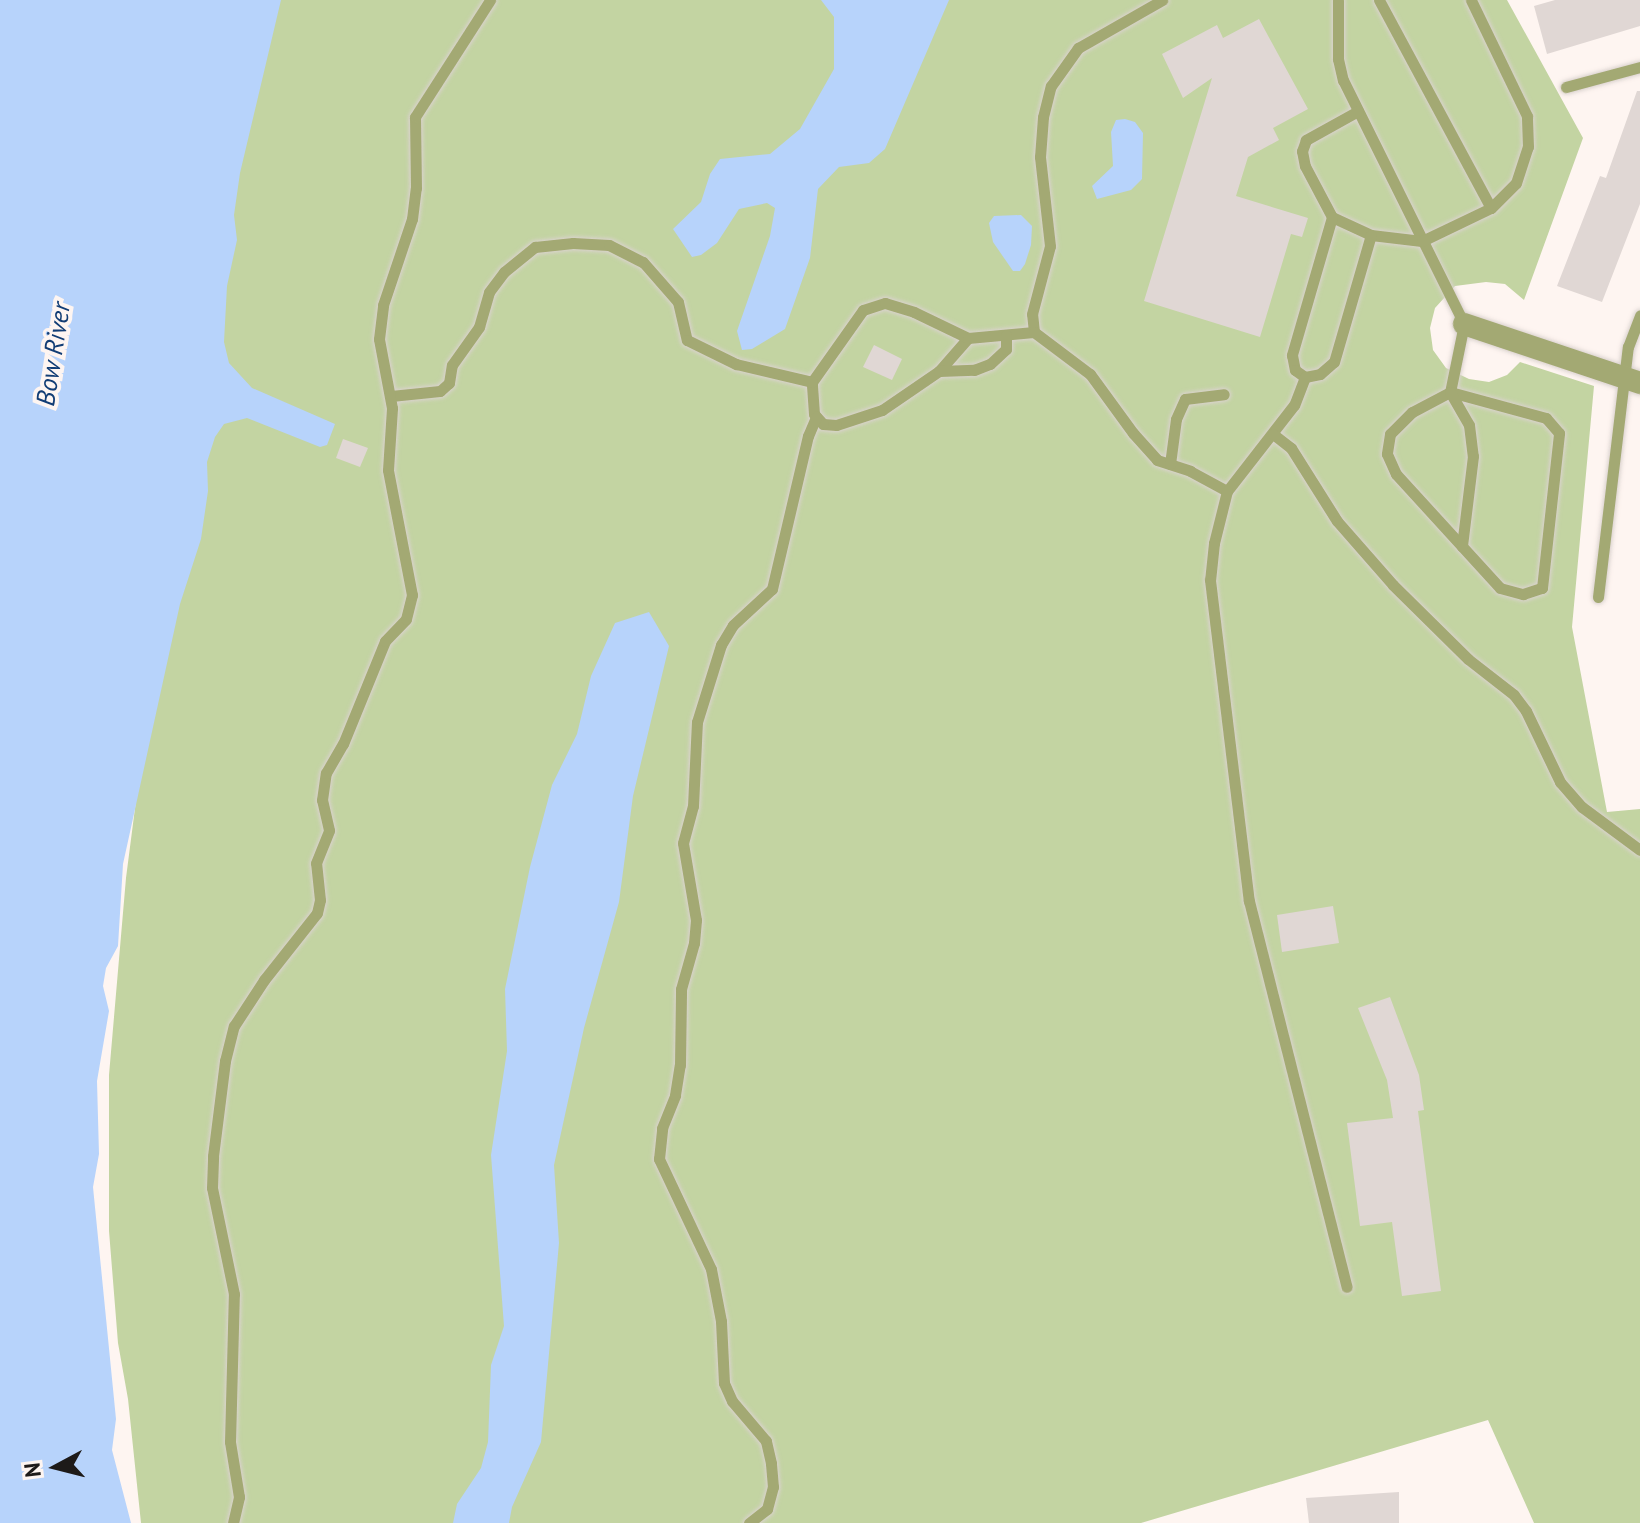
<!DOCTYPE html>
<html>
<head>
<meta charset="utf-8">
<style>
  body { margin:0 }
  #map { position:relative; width:1640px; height:1523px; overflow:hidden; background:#fef5f1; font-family:"PT Sans",sans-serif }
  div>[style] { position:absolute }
  .green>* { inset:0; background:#c3d4a2 }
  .water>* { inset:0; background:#b7d3fb }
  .building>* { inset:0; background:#e0d7d4 }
  .roads { filter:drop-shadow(0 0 2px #dad2ce) drop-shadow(0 0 2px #dad2ce) }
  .lane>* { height:11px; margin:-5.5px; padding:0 5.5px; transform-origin:5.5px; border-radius:5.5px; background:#a3a973 }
  .street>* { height:22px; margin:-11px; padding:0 11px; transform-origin:11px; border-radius:11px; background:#a3a973 }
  span { translate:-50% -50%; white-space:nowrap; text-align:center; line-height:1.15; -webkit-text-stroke:8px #fef5f1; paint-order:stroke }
  .water-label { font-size:26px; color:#123d75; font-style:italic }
  .north { position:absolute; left:16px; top:1427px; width:80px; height:80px; -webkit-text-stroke:6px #fef5f1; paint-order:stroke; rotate:263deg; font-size:22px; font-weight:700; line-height:32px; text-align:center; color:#1d1a19 }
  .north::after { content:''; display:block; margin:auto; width:28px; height:36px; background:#1d1a19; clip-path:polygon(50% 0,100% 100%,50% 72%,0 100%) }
</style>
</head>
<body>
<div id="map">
  <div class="green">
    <i style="clip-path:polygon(247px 0,1507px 0,1583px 138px,1524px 300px,1505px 284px,1486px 282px,1455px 286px,1435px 308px,1430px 328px,1433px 350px,1446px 368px,1469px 379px,1489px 382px,1507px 375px,1520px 362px,1594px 386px,1572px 627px,1607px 812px,1640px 809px,1640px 1523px,1534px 1523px,1488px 1420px,1141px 1523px,141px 1523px,128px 1399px,118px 1343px,109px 1231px,109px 1075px,126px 878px,219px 157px)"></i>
  </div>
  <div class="water">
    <i style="clip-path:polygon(0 0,281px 0,240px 173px,234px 215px,237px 240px,227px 286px,224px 342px,229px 363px,252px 388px,335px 424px,327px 445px,320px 447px,247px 418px,224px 424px,215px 437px,207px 462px,208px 491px,201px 539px,180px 604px,123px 864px,118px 946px,106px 968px,103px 986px,109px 1011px,97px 1081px,99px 1154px,93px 1187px,116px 1419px,112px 1450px,131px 1523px,0 1523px)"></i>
    <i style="clip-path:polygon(821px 0,949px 0,885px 149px,869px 163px,839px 167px,818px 189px,810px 258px,785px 329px,752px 349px,742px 350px,737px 331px,770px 236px,775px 208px,767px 203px,739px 209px,717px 243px,701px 255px,692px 257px,673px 229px,701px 202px,710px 174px,720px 159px,770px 154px,800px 129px,834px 69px,834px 17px)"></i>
    <i style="clip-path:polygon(1125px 119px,1135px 122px,1143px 133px,1142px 179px,1131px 190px,1097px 199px,1092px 186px,1113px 166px,1111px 132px,1116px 120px)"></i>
    <i style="clip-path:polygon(1021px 215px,1032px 226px,1031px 245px,1025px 264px,1020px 271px,1013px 271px,993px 242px,989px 223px,994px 216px)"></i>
    <i style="clip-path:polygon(649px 612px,669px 646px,633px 796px,619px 902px,584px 1028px,554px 1165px,559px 1243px,541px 1442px,512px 1507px,509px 1523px,453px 1523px,457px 1504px,481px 1468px,488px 1442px,491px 1365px,504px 1326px,491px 1155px,507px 1051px,505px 989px,530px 867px,552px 785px,577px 734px,591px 676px,615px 623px)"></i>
  </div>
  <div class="building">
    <i style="clip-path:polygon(1555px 0,1640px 0,1640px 26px,1547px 54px,1534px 6px)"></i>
    <i style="clip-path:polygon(1259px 19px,1308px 109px,1273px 128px,1279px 140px,1248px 157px,1236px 196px,1308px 218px,1302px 237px,1291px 234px,1260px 337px,1144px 301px,1212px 78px,1183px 98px,1162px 54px,1217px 25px,1223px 38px)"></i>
    <i style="clip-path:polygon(1637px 91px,1640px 91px,1640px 204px,1602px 302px,1557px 286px,1600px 176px,1606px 178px)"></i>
    <i style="clip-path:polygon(874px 345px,902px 359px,892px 380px,863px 367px)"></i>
    <i style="clip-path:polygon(343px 439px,368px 448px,360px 467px,336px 458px)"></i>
    <i style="clip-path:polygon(1333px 906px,1339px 943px,1282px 952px,1277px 915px)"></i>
    <i style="clip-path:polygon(1390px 997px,1419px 1075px,1424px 1110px,1418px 1111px,1441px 1291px,1402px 1296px,1392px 1222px,1360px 1226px,1347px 1123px,1393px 1118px,1387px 1080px,1358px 1008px)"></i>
    <i style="clip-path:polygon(1399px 1492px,1399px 1523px,1309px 1523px,1306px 1498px)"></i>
  </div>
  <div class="roads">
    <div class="lane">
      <i style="left:1338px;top:0;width:59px;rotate:90deg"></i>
      <i style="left:1338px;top:59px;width:22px;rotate:77deg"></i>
      <i style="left:1343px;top:80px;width:272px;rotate:63.6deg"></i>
      <i style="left:1464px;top:324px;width:69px;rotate:101.6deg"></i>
      <i style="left:1450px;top:392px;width:43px;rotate:152.2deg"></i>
      <i style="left:1412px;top:412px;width:31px;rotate:135deg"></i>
      <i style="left:1390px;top:434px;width:20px;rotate:99deg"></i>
      <i style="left:1387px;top:454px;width:22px;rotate:66deg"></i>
      <i style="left:1396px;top:474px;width:154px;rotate:47.6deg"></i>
      <i style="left:1500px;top:588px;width:24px;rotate:15deg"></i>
      <i style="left:1523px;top:594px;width:20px;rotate:-18deg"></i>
      <i style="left:1542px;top:588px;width:156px;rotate:-83.7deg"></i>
      <i style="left:1559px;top:433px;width:20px;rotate:-131deg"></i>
      <i style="left:1546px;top:418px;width:99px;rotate:-164.8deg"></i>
      <i style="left:1379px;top:0;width:236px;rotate:61.7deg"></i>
      <i style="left:1566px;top:87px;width:77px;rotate:-15.1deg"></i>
      <i style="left:1358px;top:111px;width:60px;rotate:150.9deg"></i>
      <i style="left:1306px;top:140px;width:12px;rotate:110deg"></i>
      <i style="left:1302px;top:151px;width:15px;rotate:79deg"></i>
      <i style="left:1305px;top:166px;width:58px;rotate:62.1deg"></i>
      <i style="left:1332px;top:217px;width:43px;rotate:24.8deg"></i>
      <i style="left:1371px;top:235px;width:51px;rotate:6.7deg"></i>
      <i style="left:1422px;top:241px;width:76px;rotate:-25.6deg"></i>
      <i style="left:1491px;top:208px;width:35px;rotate:-45deg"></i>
      <i style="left:1516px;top:183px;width:38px;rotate:-72deg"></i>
      <i style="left:1528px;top:147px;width:31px;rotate:-92deg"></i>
      <i style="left:1527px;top:116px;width:129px;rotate:-115.8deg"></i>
      <i style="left:1332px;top:217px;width:144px;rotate:106.2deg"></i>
      <i style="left:1292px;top:355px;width:15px;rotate:79deg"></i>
      <i style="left:1295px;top:370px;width:12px;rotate:35deg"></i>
      <i style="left:1305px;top:377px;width:15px;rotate:-11deg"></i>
      <i style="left:1320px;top:374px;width:18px;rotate:-41deg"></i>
      <i style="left:1334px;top:362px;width:132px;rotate:-73.8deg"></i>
      <i style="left:1034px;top:332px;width:18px;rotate:-96deg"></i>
      <i style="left:1032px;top:314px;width:70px;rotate:-75.2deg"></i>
      <i style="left:1050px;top:246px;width:90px;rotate:-96.4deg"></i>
      <i style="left:1040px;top:157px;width:40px;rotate:-85.7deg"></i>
      <i style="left:1043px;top:117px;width:32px;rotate:-76deg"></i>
      <i style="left:1051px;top:86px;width:47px;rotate:-54.6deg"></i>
      <i style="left:1078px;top:48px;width:97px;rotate:-29.7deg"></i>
      <i style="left:968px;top:338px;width:44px;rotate:131.3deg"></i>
      <i style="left:939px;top:371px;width:69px;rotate:145.6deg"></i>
      <i style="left:882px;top:410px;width:48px;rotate:161.9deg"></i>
      <i style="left:836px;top:425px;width:13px;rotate:-176deg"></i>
      <i style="left:823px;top:424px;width:13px;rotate:-132deg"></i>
      <i style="left:814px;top:414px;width:32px;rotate:-94deg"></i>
      <i style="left:812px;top:382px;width:88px;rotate:-54.7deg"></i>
      <i style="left:863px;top:310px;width:23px;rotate:-18deg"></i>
      <i style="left:885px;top:303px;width:30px;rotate:17deg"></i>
      <i style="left:914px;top:312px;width:60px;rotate:25.7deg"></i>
      <i style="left:968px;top:338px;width:66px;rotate:-5.2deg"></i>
      <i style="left:1034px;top:332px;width:70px;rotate:36.9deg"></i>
      <i style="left:1090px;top:374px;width:73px;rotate:53.9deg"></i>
      <i style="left:1133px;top:433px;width:36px;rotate:48deg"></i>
      <i style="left:1157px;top:460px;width:35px;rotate:18deg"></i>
      <i style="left:1190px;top:471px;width:42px;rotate:28.4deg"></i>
      <i style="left:939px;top:371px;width:35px;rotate:-2deg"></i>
      <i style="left:974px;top:370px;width:17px;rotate:-21deg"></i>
      <i style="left:990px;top:364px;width:22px;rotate:-43deg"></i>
      <i style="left:1006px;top:349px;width:14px;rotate:-90deg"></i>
      <i style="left:1305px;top:377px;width:30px;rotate:111deg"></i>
      <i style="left:1294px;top:405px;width:109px;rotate:127.9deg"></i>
      <i style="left:1227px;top:491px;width:54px;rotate:104deg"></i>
      <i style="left:1214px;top:543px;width:37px;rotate:96deg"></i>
      <i style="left:1210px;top:580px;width:323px;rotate:83.1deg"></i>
      <i style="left:1249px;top:901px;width:398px;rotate:75.8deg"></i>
      <i style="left:1450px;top:392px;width:38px;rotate:60deg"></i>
      <i style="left:1469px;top:425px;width:31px;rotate:83deg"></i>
      <i style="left:1473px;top:456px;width:91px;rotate:97deg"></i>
      <i style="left:391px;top:396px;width:49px;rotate:-5.8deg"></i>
      <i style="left:440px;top:391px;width:12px;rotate:-42deg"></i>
      <i style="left:449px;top:383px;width:18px;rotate:-81deg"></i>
      <i style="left:452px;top:365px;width:47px;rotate:-54.6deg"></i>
      <i style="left:479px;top:327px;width:36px;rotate:-74deg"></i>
      <i style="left:489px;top:292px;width:25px;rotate:-53deg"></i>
      <i style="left:504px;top:272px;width:40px;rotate:-39deg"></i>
      <i style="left:535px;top:247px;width:38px;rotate:-6deg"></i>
      <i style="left:573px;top:243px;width:36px;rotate:3deg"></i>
      <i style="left:609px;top:245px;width:38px;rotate:27deg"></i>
      <i style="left:643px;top:262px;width:53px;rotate:48.8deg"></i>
      <i style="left:678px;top:302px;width:39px;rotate:77deg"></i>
      <i style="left:687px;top:340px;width:55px;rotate:26.1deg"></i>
      <i style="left:736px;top:364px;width:78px;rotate:13.3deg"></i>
      <i style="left:1273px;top:434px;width:23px;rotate:38deg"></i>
      <i style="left:1291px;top:448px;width:86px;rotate:57.8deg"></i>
      <i style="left:1337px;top:521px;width:85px;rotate:48.8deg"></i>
      <i style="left:1393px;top:585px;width:105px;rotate:44.6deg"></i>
      <i style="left:1468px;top:659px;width:58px;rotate:38deg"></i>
      <i style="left:1514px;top:695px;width:20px;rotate:53deg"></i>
      <i style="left:1526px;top:711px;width:79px;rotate:64.4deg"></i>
      <i style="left:1560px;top:782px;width:33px;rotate:49deg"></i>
      <i style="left:1582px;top:807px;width:72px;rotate:36.6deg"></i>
      <i style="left:1170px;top:464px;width:45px;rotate:-82.4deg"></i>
      <i style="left:1176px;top:419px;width:22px;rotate:-66deg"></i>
      <i style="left:1185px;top:399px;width:39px;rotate:-7deg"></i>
      <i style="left:1598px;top:597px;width:252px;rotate:-83.2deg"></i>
      <i style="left:1628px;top:347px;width:34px;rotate:-69deg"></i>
      <i style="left:233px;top:1523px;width:27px;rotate:-77deg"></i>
      <i style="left:239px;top:1497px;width:56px;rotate:-99.3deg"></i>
      <i style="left:230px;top:1442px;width:148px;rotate:-88.5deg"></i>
      <i style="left:234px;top:1294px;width:108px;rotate:-101.7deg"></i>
      <i style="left:212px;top:1188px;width:32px;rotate:-88deg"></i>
      <i style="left:213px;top:1156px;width:96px;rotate:-82.8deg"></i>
      <i style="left:225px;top:1061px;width:36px;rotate:-76deg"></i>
      <i style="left:234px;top:1026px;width:55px;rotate:-56.9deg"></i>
      <i style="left:264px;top:980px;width:85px;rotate:-51.7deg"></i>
      <i style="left:317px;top:913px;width:13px;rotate:-77deg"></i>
      <i style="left:320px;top:900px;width:37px;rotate:-96deg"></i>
      <i style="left:316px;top:863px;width:35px;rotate:-68deg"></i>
      <i style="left:329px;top:830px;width:31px;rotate:-103deg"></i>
      <i style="left:322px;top:800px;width:27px;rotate:-82deg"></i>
      <i style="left:326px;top:773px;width:34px;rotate:-60deg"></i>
      <i style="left:343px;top:744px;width:111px;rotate:-67.8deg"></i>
      <i style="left:385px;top:641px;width:30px;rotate:-46deg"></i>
      <i style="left:406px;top:619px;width:25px;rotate:-76deg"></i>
      <i style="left:412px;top:595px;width:127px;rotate:-100.9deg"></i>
      <i style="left:388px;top:470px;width:62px;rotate:-86.3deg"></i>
      <i style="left:392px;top:408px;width:70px;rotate:-100.7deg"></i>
      <i style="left:379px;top:339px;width:34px;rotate:-83deg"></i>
      <i style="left:383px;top:305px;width:91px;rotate:-71.4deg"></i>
      <i style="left:412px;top:219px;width:31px;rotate:-83deg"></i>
      <i style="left:416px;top:188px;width:71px;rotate:-90.8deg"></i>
      <i style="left:415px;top:117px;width:139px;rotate:-57.3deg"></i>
      <i style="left:749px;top:1523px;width:23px;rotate:-38deg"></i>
      <i style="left:767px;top:1509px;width:23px;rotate:-75deg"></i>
      <i style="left:773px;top:1487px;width:24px;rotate:-95deg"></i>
      <i style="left:771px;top:1463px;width:23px;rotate:-103deg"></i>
      <i style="left:766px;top:1441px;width:52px;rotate:-130.4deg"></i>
      <i style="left:732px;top:1401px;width:20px;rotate:-114deg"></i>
      <i style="left:724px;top:1383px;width:62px;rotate:-92.8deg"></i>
      <i style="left:721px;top:1321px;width:53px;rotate:-100.9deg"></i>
      <i style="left:711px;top:1269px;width:122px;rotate:-115.3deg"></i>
      <i style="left:659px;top:1159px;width:31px;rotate:-84deg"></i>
      <i style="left:662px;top:1128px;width:35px;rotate:-68deg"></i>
      <i style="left:675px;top:1095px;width:30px;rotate:-81deg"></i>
      <i style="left:680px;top:1065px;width:76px;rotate:-89.2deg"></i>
      <i style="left:681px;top:989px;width:48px;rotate:-74.2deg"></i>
      <i style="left:694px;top:943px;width:23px;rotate:-85deg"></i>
      <i style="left:696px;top:920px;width:78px;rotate:-99.6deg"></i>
      <i style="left:683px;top:843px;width:38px;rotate:-75deg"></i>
      <i style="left:693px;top:806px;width:84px;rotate:-87.3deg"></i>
      <i style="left:697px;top:722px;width:81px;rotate:-72.7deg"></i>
      <i style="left:721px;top:645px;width:23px;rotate:-59deg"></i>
      <i style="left:733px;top:625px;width:53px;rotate:-42.7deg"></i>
      <i style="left:772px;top:589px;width:157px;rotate:-76.8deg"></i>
      <i style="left:808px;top:436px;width:21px;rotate:-67deg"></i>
    </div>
    <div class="street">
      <i style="left:1464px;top:324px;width:186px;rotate:18.5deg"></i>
    </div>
  </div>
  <div class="water-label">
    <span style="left:53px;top:354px;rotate:-81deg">Bow River</span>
  </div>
  <div class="north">N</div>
</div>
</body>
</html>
